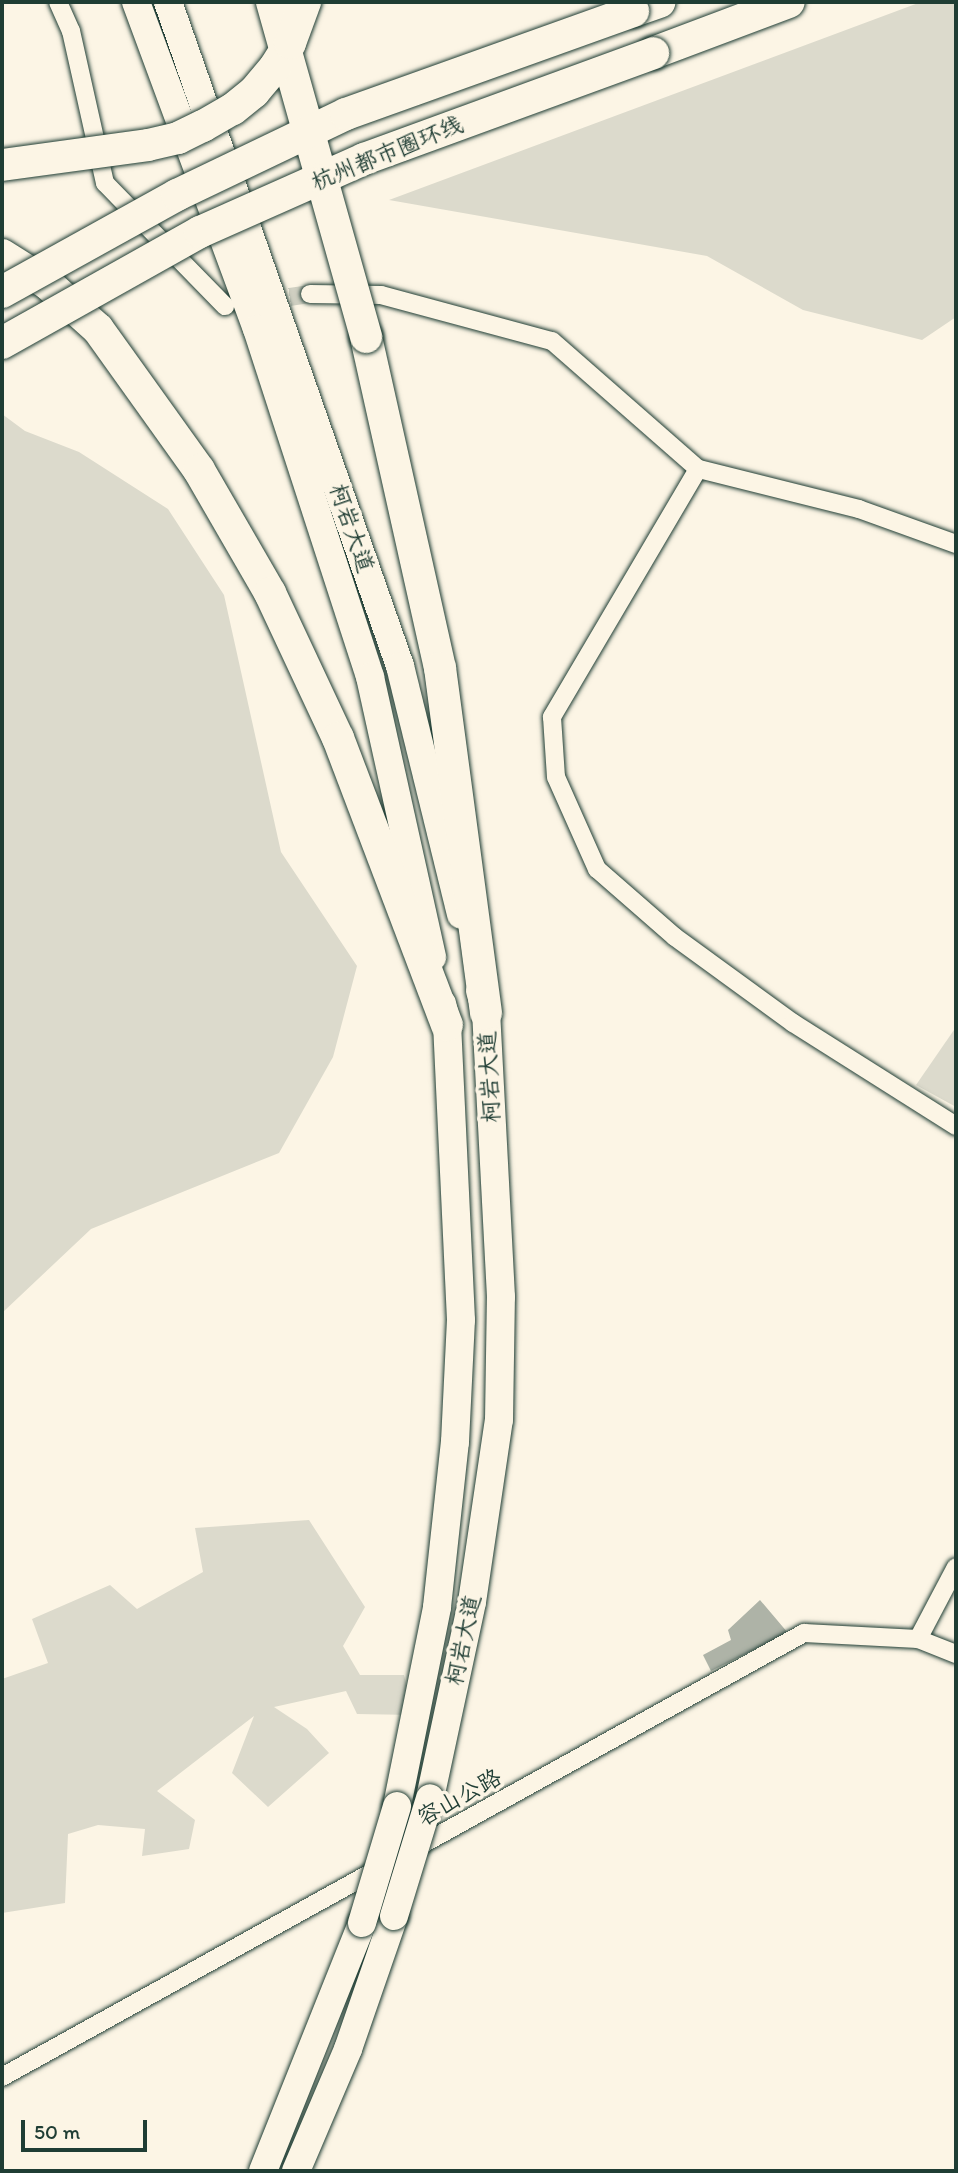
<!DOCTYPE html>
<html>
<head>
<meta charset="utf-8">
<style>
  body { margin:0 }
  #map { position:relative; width:958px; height:2173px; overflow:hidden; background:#fcf5e5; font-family:Itim,"LXGW WenKai TC",sans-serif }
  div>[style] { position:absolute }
  .green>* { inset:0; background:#dcdacc }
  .water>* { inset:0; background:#aeb3a7 }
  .minor-tunnel>* { height:18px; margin-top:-9px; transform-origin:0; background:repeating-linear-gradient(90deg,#d0d0c2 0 18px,transparent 0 27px) }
  .roads { filter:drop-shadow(0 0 2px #1f3d34) drop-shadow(0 0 2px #1f3d34) }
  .minor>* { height:18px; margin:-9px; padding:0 9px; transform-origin:9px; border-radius:9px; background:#fcf5e5 }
  .primary>* { height:28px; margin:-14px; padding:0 14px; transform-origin:14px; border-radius:14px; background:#fcf5e5 }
  .motorway>* { height:32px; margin:-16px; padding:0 16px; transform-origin:16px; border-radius:16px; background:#fcf5e5 }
  .bridges { filter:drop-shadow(0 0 2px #1f3d34) drop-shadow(0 0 2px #1f3d34) }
  .primary-bridge>* { height:28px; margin:-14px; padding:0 14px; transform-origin:14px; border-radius:14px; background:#fcf5e5 }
  .motorway-bridge>* { height:32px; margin:-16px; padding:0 16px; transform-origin:16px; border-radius:16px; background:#fcf5e5 }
  span { translate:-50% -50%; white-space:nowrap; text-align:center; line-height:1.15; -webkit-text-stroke:7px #fcf5e5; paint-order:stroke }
  .street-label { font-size:23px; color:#1f3d34 }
  .frame { position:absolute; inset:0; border:4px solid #1f3d34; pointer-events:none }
  .scale { position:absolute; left:21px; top:2120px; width:126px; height:32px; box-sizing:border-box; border:4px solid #1f3d34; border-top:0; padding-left:9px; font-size:21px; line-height:24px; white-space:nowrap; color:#1f3d34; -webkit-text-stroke:5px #fcf5e5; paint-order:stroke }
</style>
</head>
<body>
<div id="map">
  <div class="green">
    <i style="clip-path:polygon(921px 2px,956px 2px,956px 317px,922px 340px,803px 310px,707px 256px,389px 200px)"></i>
    <i style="clip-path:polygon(2px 414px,25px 431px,79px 452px,168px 509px,224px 595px,281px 852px,357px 966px,333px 1057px,279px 1153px,91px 1229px,2px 1313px)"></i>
    <i style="clip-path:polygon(956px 1027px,956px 1107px,916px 1085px)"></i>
    <i style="clip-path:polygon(309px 1520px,365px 1607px,343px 1646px,360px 1675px,404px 1675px,414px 1715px,357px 1714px,346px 1691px,274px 1707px,307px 1729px,329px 1753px,268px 1807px,232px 1773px,254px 1716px,157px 1791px,195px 1820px,189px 1849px,142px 1856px,145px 1829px,98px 1825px,68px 1834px,65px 1903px,2px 1913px,2px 1679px,48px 1663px,32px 1619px,110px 1585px,137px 1609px,203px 1572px,195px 1528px)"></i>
  </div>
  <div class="water">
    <i style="clip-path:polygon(760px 1600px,788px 1633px,711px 1671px,703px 1655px,731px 1640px,728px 1630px)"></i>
  </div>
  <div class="minor-tunnel">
    <i style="left:263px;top:301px;width:48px;rotate:-8.5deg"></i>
  </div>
  <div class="roads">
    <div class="minor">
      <i style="left:58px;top:2px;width:32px;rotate:66deg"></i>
      <i style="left:71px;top:31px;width:156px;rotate:77.4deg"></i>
      <i style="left:105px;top:183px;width:172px;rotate:45.7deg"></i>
      <i style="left:310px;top:294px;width:71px;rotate:0.8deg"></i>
      <i style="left:381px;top:295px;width:177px;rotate:15.1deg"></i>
      <i style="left:552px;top:341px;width:194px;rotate:41.2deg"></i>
      <i style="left:956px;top:544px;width:103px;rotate:-160.2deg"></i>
      <i style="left:859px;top:509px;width:166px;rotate:-166deg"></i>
      <i style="left:698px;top:469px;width:288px;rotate:120.5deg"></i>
      <i style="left:552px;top:717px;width:60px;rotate:86.2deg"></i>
      <i style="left:556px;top:777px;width:101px;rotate:66deg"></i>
      <i style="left:597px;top:869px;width:103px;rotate:41.1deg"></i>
      <i style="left:675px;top:937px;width:146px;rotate:36.1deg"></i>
      <i style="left:793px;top:1023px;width:193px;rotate:32.3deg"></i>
      <i style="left:918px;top:1639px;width:81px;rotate:-62.2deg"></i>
      <i style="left:2px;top:2077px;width:917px;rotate:-28.97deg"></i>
      <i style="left:804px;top:1633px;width:114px;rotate:3deg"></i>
      <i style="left:918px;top:1639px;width:41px;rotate:21.5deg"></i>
    </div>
    <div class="primary">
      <i style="left:136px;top:2px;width:349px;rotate:69.7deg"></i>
      <i style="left:257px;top:329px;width:366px;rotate:72deg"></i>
      <i style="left:370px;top:677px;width:287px;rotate:77.5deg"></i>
      <i style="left:168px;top:2px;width:703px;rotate:70.74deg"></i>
      <i style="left:400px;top:666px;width:256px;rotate:76.2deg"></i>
      <i style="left:430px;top:1798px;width:200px;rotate:-77.9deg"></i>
      <i style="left:472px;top:1602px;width:184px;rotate:-81.6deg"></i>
      <i style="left:499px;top:1420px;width:123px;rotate:-89.1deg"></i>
      <i style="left:501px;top:1297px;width:284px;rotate:-93deg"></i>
      <i style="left:486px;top:1013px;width:23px;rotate:-105deg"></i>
      <i style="left:397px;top:1806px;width:203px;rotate:-78.6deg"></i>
      <i style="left:437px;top:1607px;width:166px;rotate:-83.8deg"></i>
      <i style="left:455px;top:1442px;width:122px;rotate:-87.2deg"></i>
      <i style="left:461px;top:1320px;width:295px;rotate:-92.7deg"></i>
      <i style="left:447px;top:1025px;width:22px;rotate:-103deg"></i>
      <i style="left:263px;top:2171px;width:267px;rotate:-68.2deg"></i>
      <i style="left:296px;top:2171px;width:133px;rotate:-66.9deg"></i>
      <i style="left:348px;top:2049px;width:141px;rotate:-70.9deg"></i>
    </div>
    <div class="motorway">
      <i style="left:633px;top:11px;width:28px;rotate:-19deg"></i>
      <i style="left:653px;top:53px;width:145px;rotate:-20.6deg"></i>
      <i style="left:2px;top:255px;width:54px;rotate:32.2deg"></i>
      <i style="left:48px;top:284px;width:67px;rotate:42deg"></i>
      <i style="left:98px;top:329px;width:173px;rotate:54.4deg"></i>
      <i style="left:199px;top:470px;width:142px;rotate:60deg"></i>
      <i style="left:270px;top:593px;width:160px;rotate:64.9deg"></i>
      <i style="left:338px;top:738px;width:307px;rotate:69.2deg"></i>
      <i style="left:366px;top:337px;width:339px;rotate:77.4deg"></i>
      <i style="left:440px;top:668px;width:348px;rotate:82.4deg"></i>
    </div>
  </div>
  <div class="bridges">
    <div class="primary-bridge">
      <i style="left:394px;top:1916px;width:123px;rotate:-73deg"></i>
      <i style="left:362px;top:1923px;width:122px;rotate:-73.3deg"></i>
    </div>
    <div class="motorway-bridge">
      <i style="left:272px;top:2px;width:348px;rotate:74.3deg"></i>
      <i style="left:2px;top:165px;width:147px;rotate:-7.8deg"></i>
      <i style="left:148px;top:145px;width:31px;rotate:-13deg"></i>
      <i style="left:178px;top:138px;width:28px;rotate:-26deg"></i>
      <i style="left:203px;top:126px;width:34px;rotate:-30deg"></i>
      <i style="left:233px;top:109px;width:27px;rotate:-39deg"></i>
      <i style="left:254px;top:92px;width:33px;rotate:-50deg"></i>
      <i style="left:275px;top:67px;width:28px;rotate:-58deg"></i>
      <i style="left:290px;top:43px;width:44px;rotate:-69.9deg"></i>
      <i style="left:2px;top:292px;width:200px;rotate:-29deg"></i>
      <i style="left:177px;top:195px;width:187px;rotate:-25.6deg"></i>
      <i style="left:346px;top:114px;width:305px;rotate:-19.7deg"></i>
      <i style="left:2px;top:343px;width:227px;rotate:-29.3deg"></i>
      <i style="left:200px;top:232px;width:180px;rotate:-24deg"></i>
      <i style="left:364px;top:159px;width:308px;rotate:-20.1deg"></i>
    </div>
  </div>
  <div class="street-label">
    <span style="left:387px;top:153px;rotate:-22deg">杭州都市圈环线</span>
    <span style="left:352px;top:528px;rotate:71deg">柯岩大道</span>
    <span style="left:489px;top:1077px;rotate:-93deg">柯岩大道</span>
    <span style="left:463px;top:1640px;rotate:-78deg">柯岩大道</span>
    <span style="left:459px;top:1797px;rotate:-29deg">容山公路</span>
  </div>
  <div class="frame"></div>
  <div class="scale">50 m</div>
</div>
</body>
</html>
